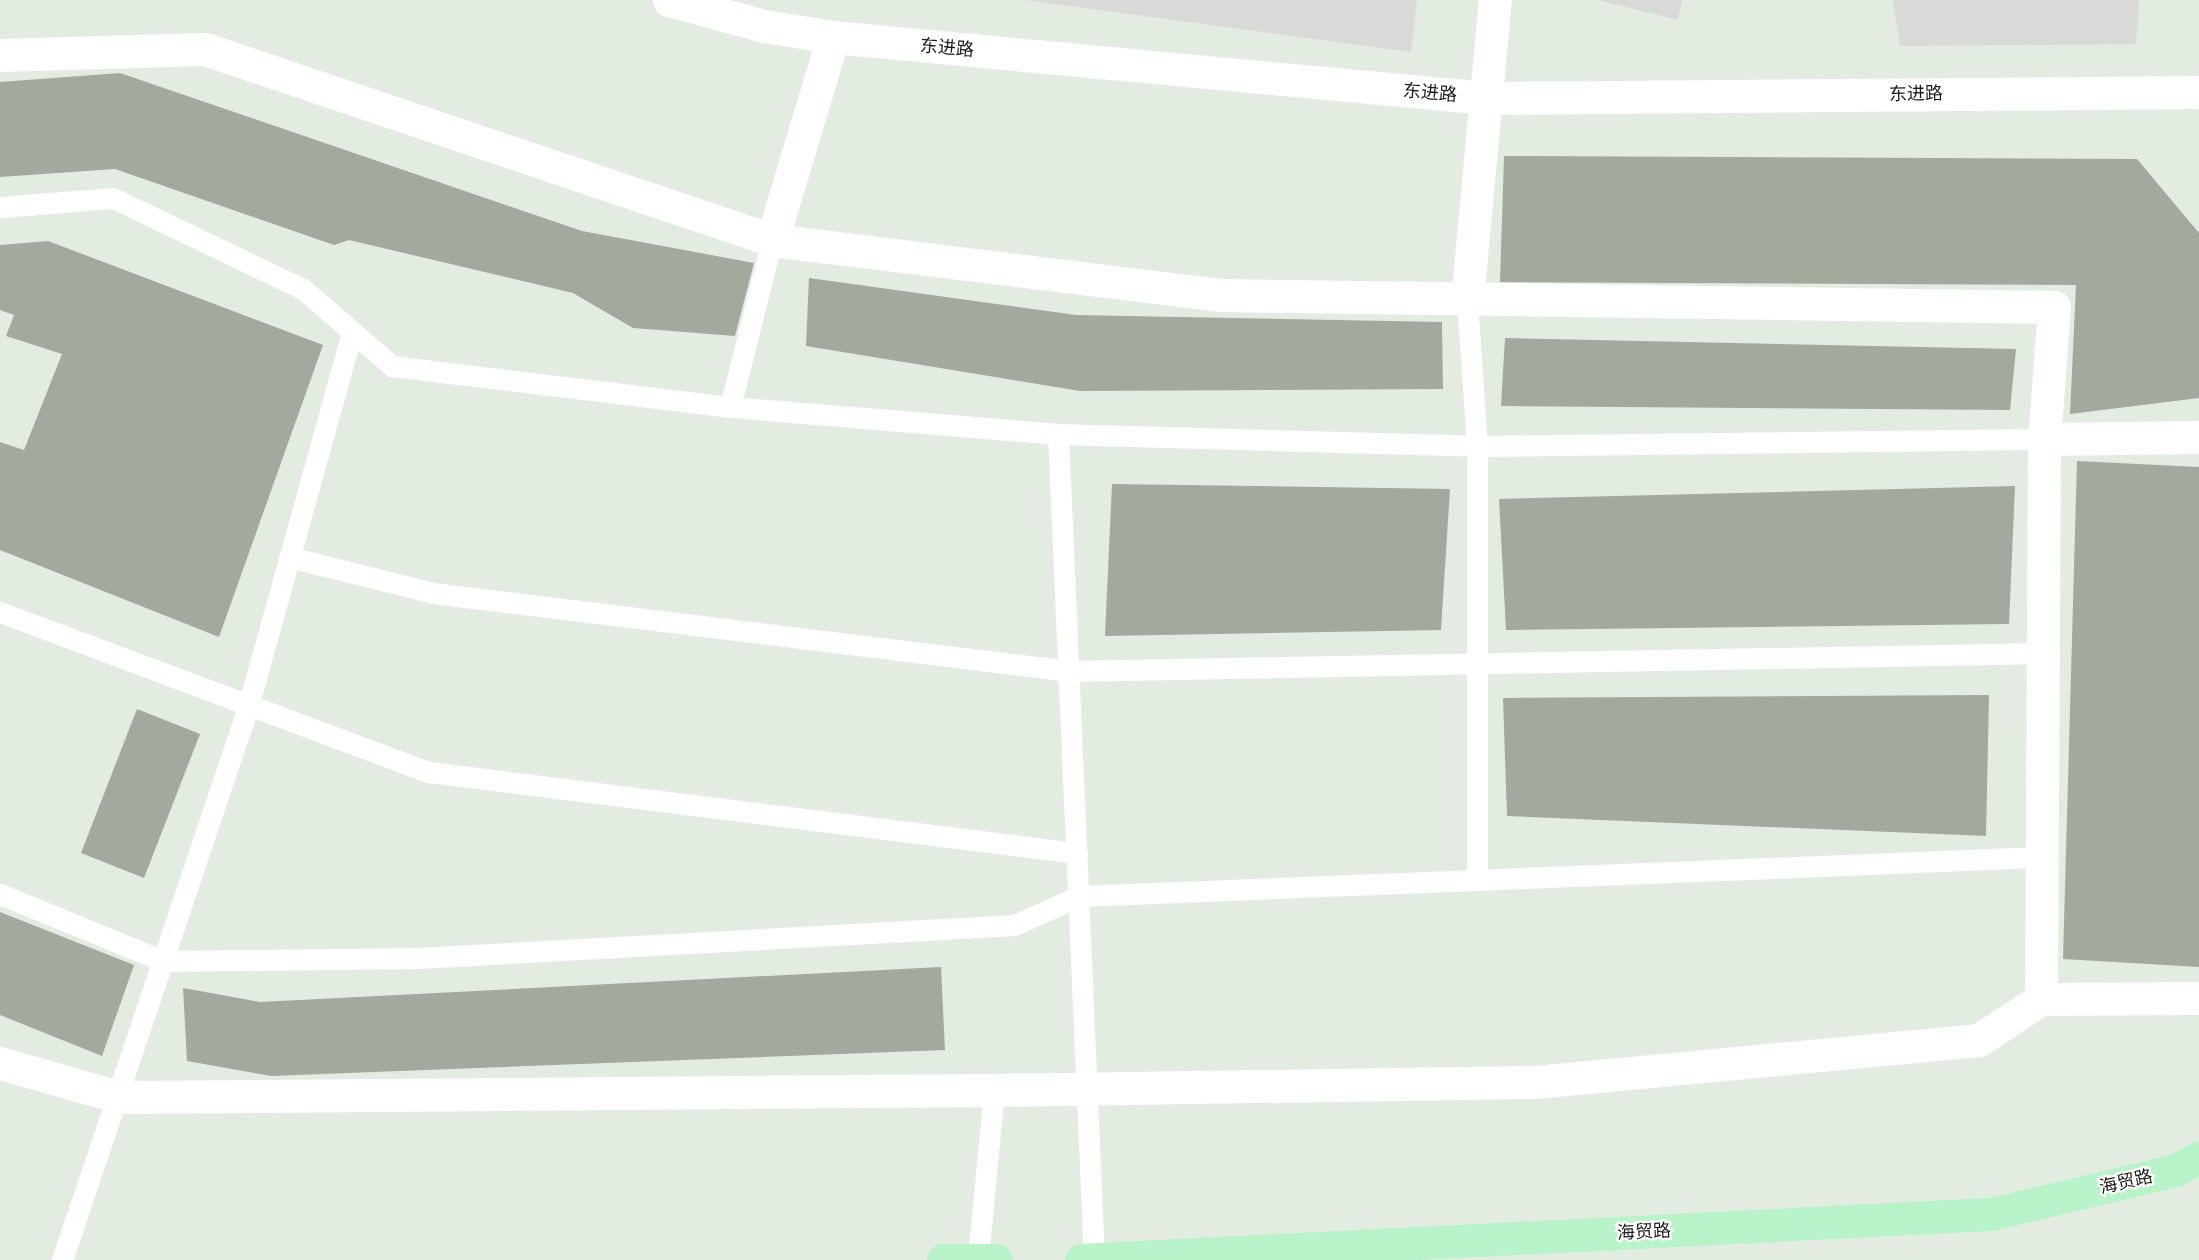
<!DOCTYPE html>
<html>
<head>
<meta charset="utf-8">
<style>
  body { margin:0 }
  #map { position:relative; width:2199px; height:1260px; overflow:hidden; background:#e2ece1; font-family:Karla,"Noto Sans SC",sans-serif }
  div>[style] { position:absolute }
  .residential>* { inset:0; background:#d9d9d8 }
  .building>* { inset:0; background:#a1aa9d }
  .lane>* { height:21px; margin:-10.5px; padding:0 10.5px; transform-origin:10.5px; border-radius:10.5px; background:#fff }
  .street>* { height:33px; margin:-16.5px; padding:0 16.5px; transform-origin:16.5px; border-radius:16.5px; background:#fff }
  .secondary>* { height:33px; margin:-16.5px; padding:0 16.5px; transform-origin:16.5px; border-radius:16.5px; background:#b8f3c9 }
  span { translate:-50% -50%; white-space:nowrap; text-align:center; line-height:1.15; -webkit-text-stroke:4.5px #fff; paint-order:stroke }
  .street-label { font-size:18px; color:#1b1b1b }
</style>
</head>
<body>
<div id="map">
  <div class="residential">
    <i style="clip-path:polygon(1025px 0,1417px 0,1411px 52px)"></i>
    <i style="clip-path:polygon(1598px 0,1682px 0,1678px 20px)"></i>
    <i style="clip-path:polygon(1893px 0,2139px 0,2136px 44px,1900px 46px)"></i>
  </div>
  <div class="building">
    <i style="clip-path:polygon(120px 73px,582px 231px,754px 263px,735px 336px,633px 328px,573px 293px,349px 240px,334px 245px,115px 169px,0 177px,0 82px)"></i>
    <i style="clip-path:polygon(1504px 156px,2137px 159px,2199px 233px,2199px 398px,2070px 414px,2076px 285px,1500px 282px)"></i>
    <i style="clip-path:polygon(48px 241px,323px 345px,219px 637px,0 550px,0 442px,24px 450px,62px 354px,6px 336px,14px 315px,0 310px,0 245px)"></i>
    <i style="clip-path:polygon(809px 278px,1076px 315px,1442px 322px,1443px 389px,1080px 391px,806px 346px)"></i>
    <i style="clip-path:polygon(1505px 338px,2016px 349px,2010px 410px,1501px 406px)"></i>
    <i style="clip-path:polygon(2077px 461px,2199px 467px,2199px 967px,2063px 959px)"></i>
    <i style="clip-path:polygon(1112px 484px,1450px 489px,1441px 630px,1105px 636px)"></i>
    <i style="clip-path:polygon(2015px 486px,2009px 624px,1506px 630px,1499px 499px)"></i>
    <i style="clip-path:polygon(1989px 695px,1986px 836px,1507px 816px,1503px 698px)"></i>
    <i style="clip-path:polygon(137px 709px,200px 734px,144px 878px,81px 853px)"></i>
    <i style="clip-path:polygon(0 912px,134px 965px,102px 1056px,0 1015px)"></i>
    <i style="clip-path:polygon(941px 967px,945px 1050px,271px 1076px,187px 1061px,183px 988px,260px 1002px)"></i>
  </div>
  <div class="lane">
    <i style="left:0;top:207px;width:113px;rotate:-4.6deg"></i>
    <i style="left:113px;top:198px;width:211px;rotate:25.6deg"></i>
    <i style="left:303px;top:289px;width:118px;rotate:40.9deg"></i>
    <i style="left:392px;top:366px;width:340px;rotate:6.9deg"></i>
    <i style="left:730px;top:407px;width:329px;rotate:4.7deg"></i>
    <i style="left:1058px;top:434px;width:419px;rotate:1.6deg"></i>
    <i style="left:1477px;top:446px;width:567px;rotate:-0.71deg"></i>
    <i style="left:1467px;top:300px;width:146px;rotate:86.1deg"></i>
    <i style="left:1477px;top:446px;width:433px;rotate:90deg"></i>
    <i style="left:730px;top:407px;width:172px;rotate:-75.9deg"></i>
    <i style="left:1058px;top:434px;width:825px;rotate:87.5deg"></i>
    <i style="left:289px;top:557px;width:148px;rotate:14deg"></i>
    <i style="left:433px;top:593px;width:641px;rotate:6.99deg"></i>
    <i style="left:1069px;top:671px;width:974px;rotate:-1.06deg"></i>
    <i style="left:0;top:612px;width:458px;rotate:20.5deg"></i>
    <i style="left:429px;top:772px;width:653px;rotate:7.13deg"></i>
    <i style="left:0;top:894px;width:176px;rotate:22.3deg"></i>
    <i style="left:163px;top:961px;width:255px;rotate:-0.7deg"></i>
    <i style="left:418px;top:958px;width:598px;rotate:-3.16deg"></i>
    <i style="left:1015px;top:925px;width:70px;rotate:-24.4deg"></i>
    <i style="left:1079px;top:896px;width:964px;rotate:-2.32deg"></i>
    <i style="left:978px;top:1257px;width:168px;rotate:-84.5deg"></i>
    <i style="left:62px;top:1260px;width:583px;rotate:-71.41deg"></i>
    <i style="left:248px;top:707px;width:389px;rotate:-74.5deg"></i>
  </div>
  <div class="street">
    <i style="left:669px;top:0;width:98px;rotate:15.3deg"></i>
    <i style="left:764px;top:26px;width:70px;rotate:9.1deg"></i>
    <i style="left:833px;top:37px;width:656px;rotate:5.34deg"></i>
    <i style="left:1486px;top:98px;width:713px;rotate:-0.48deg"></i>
    <i style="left:0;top:55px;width:205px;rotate:-1.7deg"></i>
    <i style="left:205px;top:49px;width:598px;rotate:18.62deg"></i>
    <i style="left:772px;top:240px;width:451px;rotate:7deg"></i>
    <i style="left:1220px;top:295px;width:834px;rotate:0.82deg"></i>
    <i style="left:2054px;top:307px;width:132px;rotate:94.3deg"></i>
    <i style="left:2044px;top:439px;width:560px;rotate:90.31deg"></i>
    <i style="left:2041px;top:999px;width:74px;rotate:146.5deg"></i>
    <i style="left:1979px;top:1040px;width:450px;rotate:174.6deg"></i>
    <i style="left:1531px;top:1082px;width:537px;rotate:179.15deg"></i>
    <i style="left:994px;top:1090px;width:875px;rotate:179.54deg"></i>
    <i style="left:119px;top:1097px;width:124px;rotate:-164.1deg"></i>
    <i style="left:772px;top:240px;width:212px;rotate:-73.3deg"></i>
    <i style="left:1467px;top:300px;width:301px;rotate:-84.7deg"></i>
    <i style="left:2044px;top:439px;width:155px;rotate:-0.7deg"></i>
    <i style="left:2041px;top:999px;width:158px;rotate:-0.4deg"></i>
  </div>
  <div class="secondary">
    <i style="left:943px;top:1260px;width:53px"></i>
    <i style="left:1081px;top:1260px;width:911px;rotate:-2.89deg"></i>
    <i style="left:1991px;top:1214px;width:190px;rotate:-13.4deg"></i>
    <i style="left:2176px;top:1170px;width:26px;rotate:-29deg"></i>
  </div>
  <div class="street-label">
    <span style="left:947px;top:48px;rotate:5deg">东进路</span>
    <span style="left:1430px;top:93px;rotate:5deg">东进路</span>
    <span style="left:1916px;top:94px;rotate:-1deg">东进路</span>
    <span style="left:2126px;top:1182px;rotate:-13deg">海贸路</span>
    <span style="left:1644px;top:1232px;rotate:-3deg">海贸路</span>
  </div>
</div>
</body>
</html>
